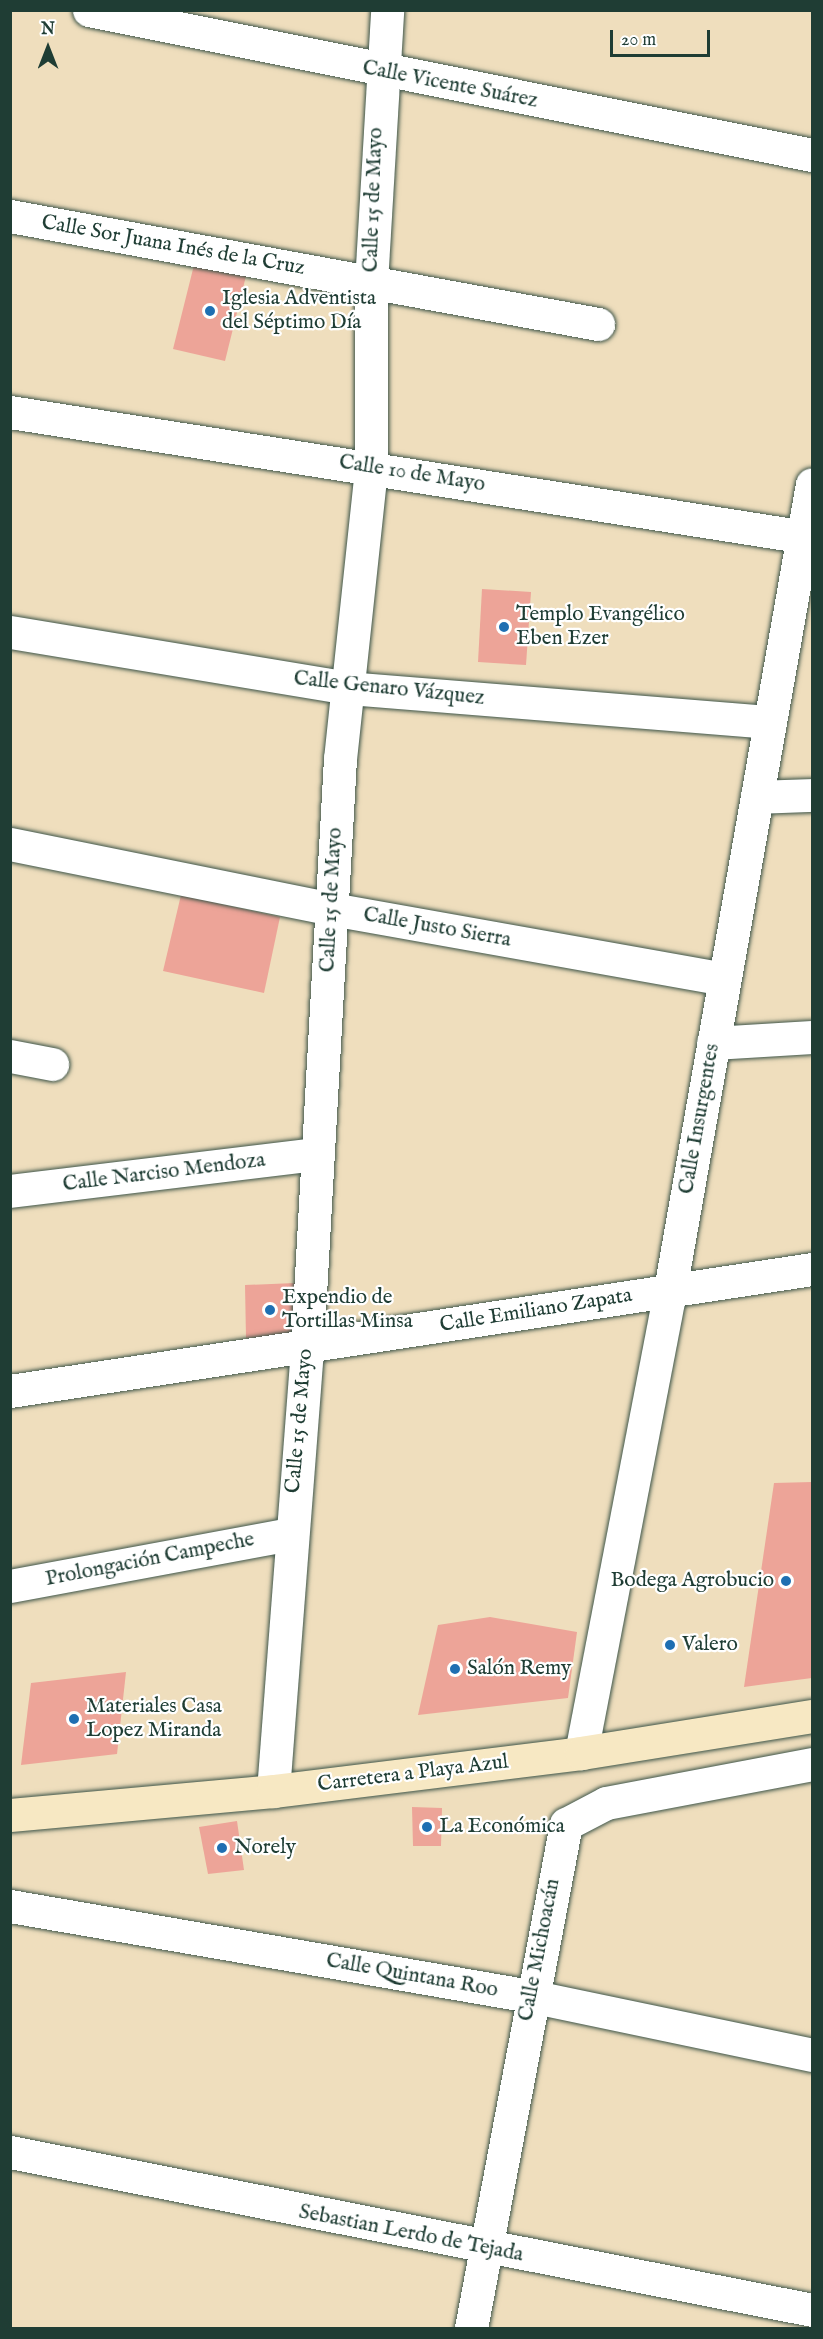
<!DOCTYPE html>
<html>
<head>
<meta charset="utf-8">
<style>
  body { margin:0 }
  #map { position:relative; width:823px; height:2339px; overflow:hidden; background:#efdebd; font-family:"IM FELL English",serif }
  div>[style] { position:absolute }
  .building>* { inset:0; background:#eda498 }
  .roads { filter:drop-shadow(0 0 2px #3e5549) drop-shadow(0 0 2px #3e5549) }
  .minor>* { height:33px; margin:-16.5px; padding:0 16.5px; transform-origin:16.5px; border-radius:16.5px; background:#fff }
  .secondary>* { height:33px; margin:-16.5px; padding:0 16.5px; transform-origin:16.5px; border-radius:16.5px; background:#f7e8c3 }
  .dots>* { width:16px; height:16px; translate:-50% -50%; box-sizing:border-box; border:3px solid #fff; border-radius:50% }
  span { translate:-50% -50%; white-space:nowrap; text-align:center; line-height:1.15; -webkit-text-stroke:4.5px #fff; paint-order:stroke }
  .street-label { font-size:21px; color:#1f3d34 }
  .poi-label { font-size:21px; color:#1f3d34 }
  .left { translate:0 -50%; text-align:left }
  .right { translate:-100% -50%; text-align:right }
  .frame { position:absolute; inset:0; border:12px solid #1f3d34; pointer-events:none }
  .north { position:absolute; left:18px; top:18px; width:60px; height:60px; -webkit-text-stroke:4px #fff; paint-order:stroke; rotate:0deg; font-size:16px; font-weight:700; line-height:24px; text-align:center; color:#1f3d34 }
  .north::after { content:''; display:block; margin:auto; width:21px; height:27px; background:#1f3d34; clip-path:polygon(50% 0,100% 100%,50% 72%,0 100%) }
  .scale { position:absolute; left:610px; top:30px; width:100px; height:27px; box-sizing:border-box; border:3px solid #1f3d34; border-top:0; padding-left:8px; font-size:18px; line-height:21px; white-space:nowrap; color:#1f3d34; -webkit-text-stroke:4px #fff; paint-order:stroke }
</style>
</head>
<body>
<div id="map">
  <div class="building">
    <i style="clip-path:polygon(195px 261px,247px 272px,225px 361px,173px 349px)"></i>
    <i style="clip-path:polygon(482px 589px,531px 592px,526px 665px,478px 662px)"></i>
    <i style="clip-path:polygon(181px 895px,280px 917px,264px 993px,163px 971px)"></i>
    <i style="clip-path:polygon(295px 1283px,293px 1336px,246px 1338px,245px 1285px)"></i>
    <i style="clip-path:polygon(812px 1482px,812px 1678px,744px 1687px,774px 1483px)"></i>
    <i style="clip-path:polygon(490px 1617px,577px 1632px,568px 1698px,418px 1715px,438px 1625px)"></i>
    <i style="clip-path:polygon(126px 1672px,117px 1754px,21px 1765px,31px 1683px)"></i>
    <i style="clip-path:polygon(412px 1807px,442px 1808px,441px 1846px,413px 1846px)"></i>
    <i style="clip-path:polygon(237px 1821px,244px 1870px,208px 1874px,199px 1827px)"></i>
  </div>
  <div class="roads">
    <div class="minor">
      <i style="left:89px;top:10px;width:737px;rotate:11.34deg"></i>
      <i style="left:10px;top:216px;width:598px;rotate:10.41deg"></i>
      <i style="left:10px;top:412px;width:812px;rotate:8.93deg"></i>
      <i style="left:10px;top:632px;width:342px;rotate:9.4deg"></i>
      <i style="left:347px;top:688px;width:424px;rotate:4.6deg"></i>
      <i style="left:757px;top:797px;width:55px;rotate:-2.1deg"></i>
      <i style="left:10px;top:844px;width:328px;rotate:11.4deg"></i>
      <i style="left:331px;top:909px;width:399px;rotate:10.1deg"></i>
      <i style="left:713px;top:1043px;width:99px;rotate:-3.5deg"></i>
      <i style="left:10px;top:1056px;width:43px;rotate:10.8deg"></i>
      <i style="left:10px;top:1191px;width:309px;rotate:-6.9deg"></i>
      <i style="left:10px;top:1391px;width:811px;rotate:-8.65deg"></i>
      <i style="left:10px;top:1586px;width:285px;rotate:-10.5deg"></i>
      <i style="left:581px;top:1753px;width:471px;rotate:-79.1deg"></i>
      <i style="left:670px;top:1290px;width:818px;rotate:-80.01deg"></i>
      <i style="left:273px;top:1791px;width:445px;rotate:-85.6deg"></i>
      <i style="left:307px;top:1347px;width:589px;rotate:-86.79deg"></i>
      <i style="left:340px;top:759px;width:294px;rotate:-83.9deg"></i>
      <i style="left:371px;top:467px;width:184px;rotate:-90deg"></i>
      <i style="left:371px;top:283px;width:273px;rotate:-86.6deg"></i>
      <i style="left:10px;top:1906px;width:528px;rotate:9.82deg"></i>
      <i style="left:530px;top:1996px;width:288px;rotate:11.8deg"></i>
      <i style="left:10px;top:2152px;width:817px;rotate:11.14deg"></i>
      <i style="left:471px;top:2328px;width:513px;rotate:-79.33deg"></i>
      <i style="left:566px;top:1824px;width:45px;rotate:-27.7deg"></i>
      <i style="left:606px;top:1803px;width:210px;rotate:-10.7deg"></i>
    </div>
    <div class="secondary">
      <i style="left:10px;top:1815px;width:264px;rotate:-5.2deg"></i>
      <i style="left:273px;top:1791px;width:310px;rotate:-7deg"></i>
      <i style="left:581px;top:1753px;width:234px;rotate:-9.1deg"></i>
    </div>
  </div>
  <div class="dots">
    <i style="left:210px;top:311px;background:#1f6fb2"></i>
    <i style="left:504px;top:627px;background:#1f6fb2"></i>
    <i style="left:270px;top:1310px;background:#1f6fb2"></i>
    <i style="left:786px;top:1581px;background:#1f6fb2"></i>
    <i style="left:670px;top:1645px;background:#1f6fb2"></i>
    <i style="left:455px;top:1669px;background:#1f6fb2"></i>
    <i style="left:74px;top:1719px;background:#1f6fb2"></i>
    <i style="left:427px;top:1827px;background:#1f6fb2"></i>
    <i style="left:222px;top:1848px;background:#1f6fb2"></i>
  </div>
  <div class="street-label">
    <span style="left:450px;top:85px;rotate:11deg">Calle Vicente Suárez</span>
    <span style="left:374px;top:200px;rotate:-88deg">Calle 15 de Mayo</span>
    <span style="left:173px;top:246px;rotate:10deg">Calle Sor Juana Inés de la Cruz</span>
    <span style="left:412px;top:474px;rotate:9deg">Calle 10 de Mayo</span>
    <span style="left:389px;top:689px;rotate:6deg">Calle Genaro Vázquez</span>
    <span style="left:332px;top:900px;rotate:-87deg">Calle 15 de Mayo</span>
    <span style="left:437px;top:928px;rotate:10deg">Calle Justo Sierra</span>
    <span style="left:700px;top:1119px;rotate:-80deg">Calle Insurgentes</span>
    <span style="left:164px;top:1173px;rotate:-7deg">Calle Narciso Mendoza</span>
    <span style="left:536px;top:1311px;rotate:-9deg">Calle Emiliano Zapata</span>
    <span style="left:300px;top:1421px;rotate:-85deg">Calle 15 de Mayo</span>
    <span style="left:150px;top:1560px;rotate:-11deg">Prolongación Campeche</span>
    <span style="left:413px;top:1774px;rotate:-7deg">Carretera a Playa Azul</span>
    <span style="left:540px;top:1950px;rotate:-79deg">Calle Michoacán</span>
    <span style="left:412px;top:1976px;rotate:10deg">Calle Quintana Roo</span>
    <span style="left:411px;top:2234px;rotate:11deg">Sebastian Lerdo de Tejada</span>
  </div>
  <div class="poi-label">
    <span class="left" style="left:222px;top:311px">Iglesia Adventista<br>del Séptimo Día</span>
    <span class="left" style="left:516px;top:627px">Templo Evangélico<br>Eben Ezer</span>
    <span class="left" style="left:282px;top:1310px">Expendio de<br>Tortillas Minsa</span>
    <span class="right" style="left:774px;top:1581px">Bodega Agrobucio</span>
    <span class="left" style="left:682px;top:1645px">Valero</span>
    <span class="left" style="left:467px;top:1669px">Salón Remy</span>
    <span class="left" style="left:86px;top:1719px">Materiales Casa<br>Lopez Miranda</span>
    <span class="left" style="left:439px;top:1827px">La Económica</span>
    <span class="left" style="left:234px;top:1848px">Norely</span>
  </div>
  <div class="frame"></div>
  <div class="north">N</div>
  <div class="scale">20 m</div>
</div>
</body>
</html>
